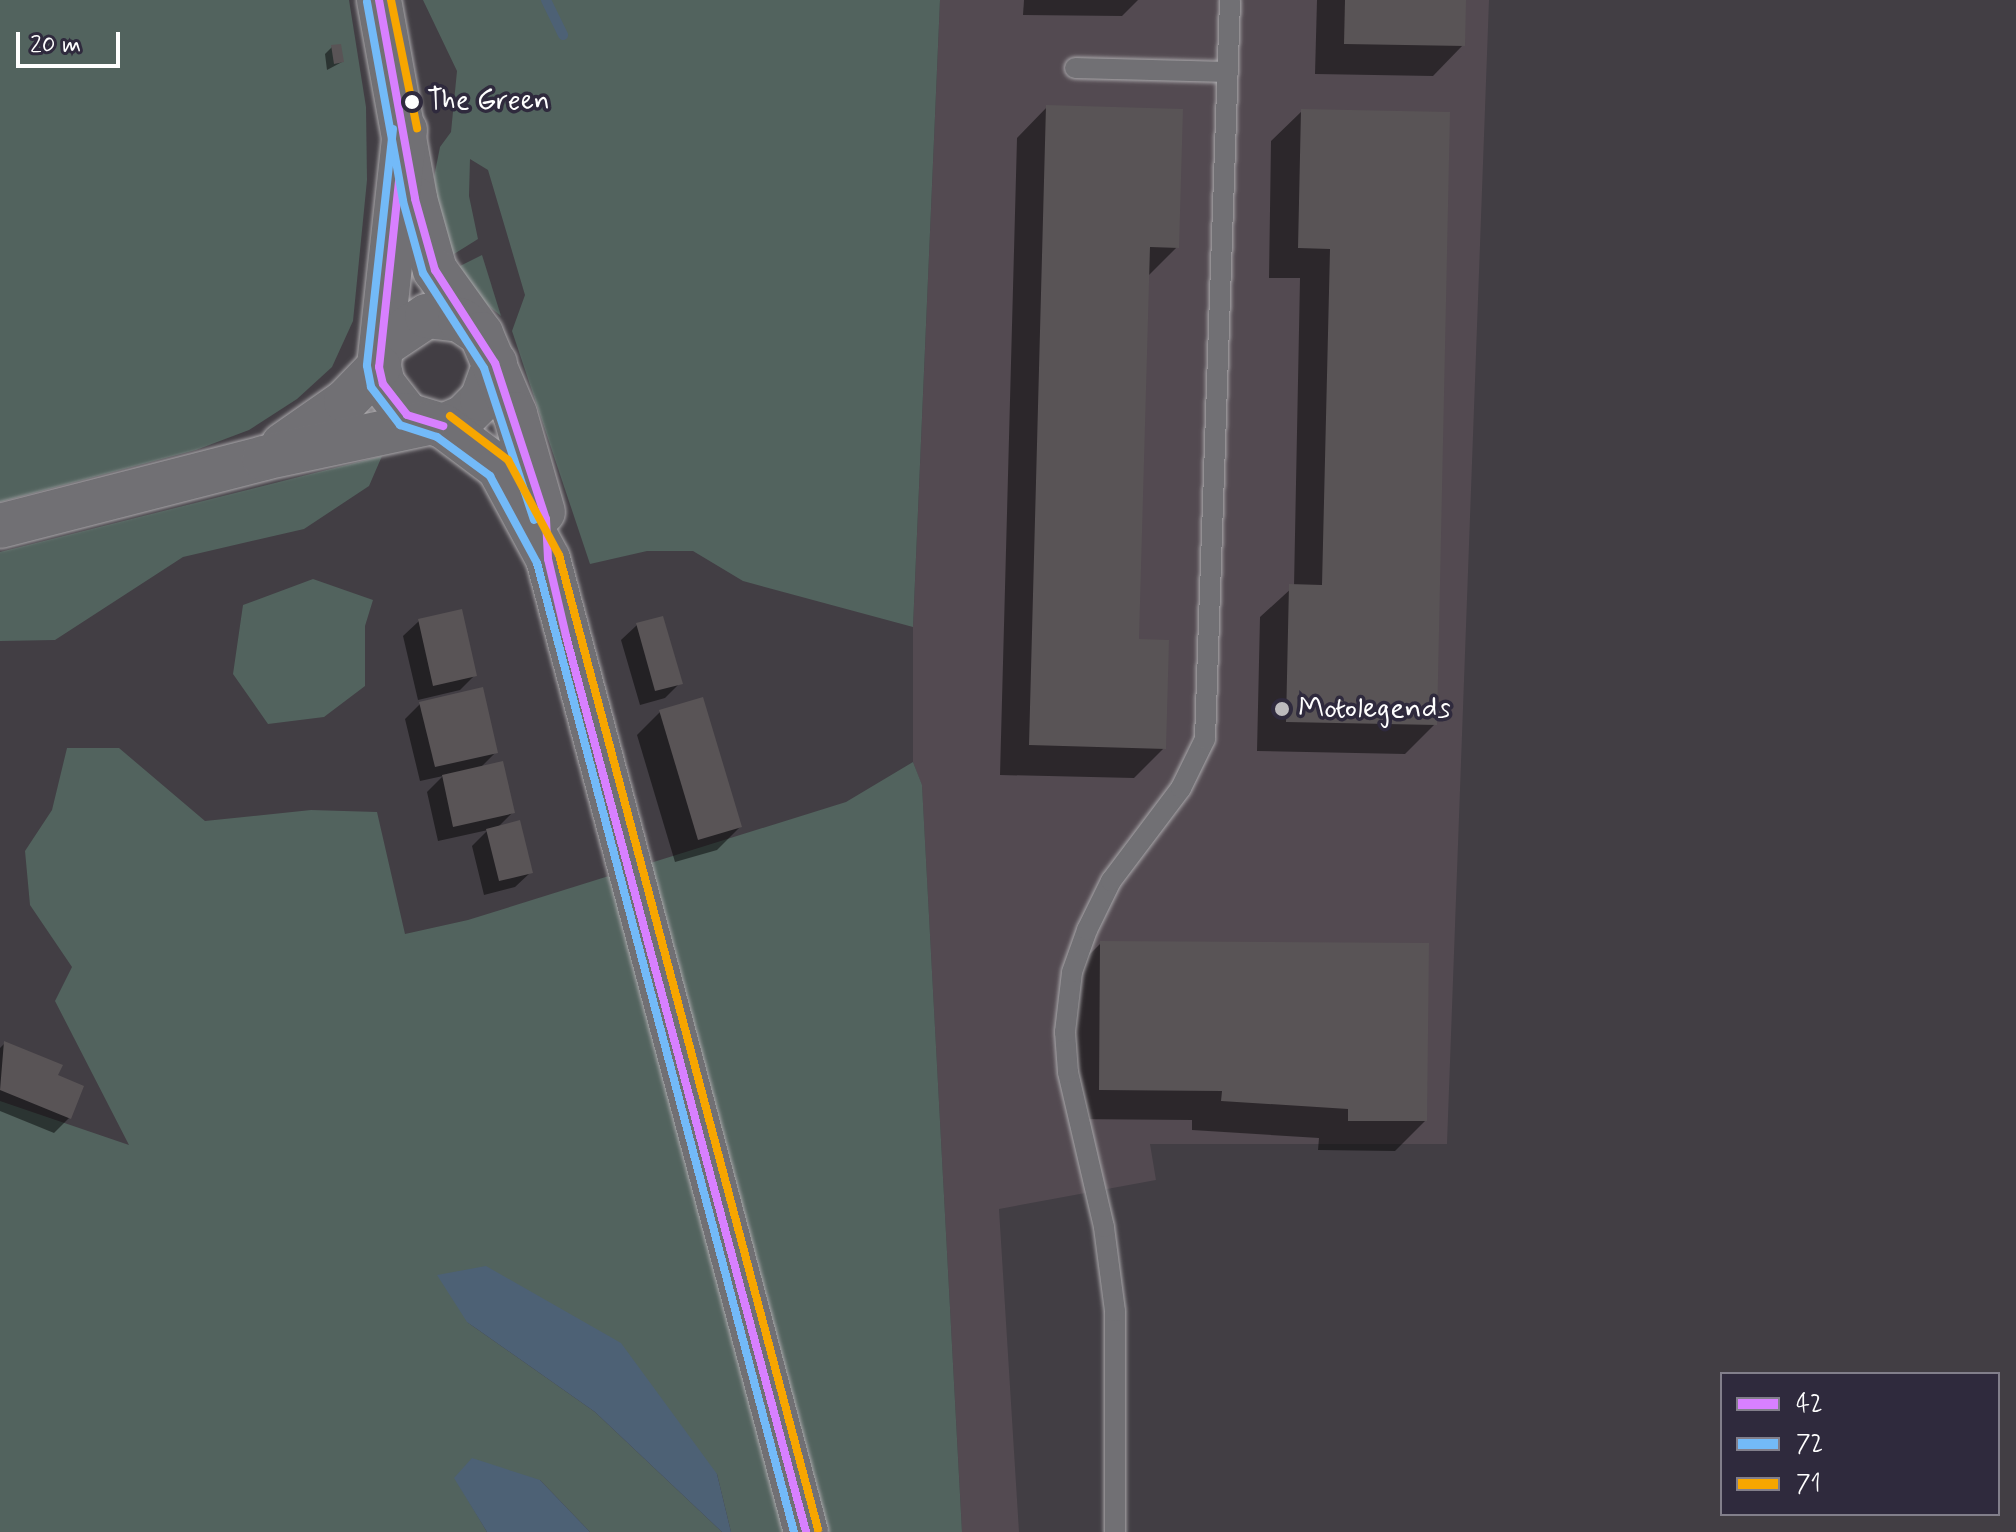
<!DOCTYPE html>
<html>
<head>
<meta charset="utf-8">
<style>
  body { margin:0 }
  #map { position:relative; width:2016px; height:1532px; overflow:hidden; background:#423e44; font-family:Mynerve,sans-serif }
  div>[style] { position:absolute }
  .built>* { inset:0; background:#534a51 }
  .green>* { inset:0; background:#52635e }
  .water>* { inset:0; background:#4d6175 }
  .shadow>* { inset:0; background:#0007 }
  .stream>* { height:10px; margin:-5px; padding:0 5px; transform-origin:5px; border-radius:5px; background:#4d6175 }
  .building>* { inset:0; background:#595456 }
  .roads { filter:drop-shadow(0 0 2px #aaa8ab) drop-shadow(0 0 2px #aaa8ab) }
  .service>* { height:20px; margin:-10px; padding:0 10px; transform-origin:10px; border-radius:10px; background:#717074 }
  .primary>* { height:44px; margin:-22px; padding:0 22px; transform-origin:22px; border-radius:22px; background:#717074 }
  .bus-1>* { height:8px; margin:-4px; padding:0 4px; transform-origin:4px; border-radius:4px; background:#d880ff }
  .bus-2>* { height:8px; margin:-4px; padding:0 4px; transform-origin:4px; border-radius:4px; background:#73baf8 }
  .bus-3>* { height:8px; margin:-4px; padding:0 4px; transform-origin:4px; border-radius:4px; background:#f7a600 }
  .dots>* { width:22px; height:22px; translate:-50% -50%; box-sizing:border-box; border:4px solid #2f2a3d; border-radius:50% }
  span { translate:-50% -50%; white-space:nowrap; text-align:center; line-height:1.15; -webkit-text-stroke:7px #2f2a3d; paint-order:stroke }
  .bus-label { font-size:28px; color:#fff }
  .left { translate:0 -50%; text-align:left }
  .poi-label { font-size:30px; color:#fff }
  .legend { position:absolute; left:1720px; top:1372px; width:280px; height:144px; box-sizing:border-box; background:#2f2a3d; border:2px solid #827f8b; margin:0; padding:10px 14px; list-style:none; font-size:24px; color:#fff }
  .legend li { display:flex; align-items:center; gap:16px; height:40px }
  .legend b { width:40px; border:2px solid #827f8b }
  .scale { position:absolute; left:16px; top:32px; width:104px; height:36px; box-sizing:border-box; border:4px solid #fff; border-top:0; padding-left:10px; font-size:24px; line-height:28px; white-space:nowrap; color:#fff; -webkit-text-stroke:6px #2f2a3d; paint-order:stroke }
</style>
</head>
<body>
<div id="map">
  <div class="built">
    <i style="clip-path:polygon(940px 0,1489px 0,1447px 1144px,1150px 1144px,1156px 1180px,999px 1209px,1019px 1532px,962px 1532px,922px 786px,913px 762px,913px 627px)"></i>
  </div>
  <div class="green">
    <i style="clip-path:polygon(0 0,349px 0,366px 107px,367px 180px,353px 321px,332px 367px,297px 399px,249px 430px,196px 450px,0 502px)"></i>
    <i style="clip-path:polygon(423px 0,940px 0,913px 627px,743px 581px,693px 551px,647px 551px,590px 564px,512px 331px,525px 295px,488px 170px,470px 159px,469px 196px,478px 239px,446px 259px,434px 177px,440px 147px,451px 132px,457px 71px)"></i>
    <i style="clip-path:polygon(482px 255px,501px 316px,461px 284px,452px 270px)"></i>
    <i style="clip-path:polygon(382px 456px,369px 486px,304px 529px,183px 557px,55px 640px,0 641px,0 552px)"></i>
    <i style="clip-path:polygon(313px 579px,373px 600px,365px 626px,365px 686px,324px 717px,268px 724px,233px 674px,243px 605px)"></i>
    <i style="clip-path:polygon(67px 748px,119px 748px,205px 821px,311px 810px,377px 812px,405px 934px,468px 920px,846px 802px,913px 762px,922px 785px,962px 1532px,731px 1532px,717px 1474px,467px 1322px,595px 1412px,722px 1532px,590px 1532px,540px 1480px,455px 1478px,487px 1532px,0 1532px,0 1101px,129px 1145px,55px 1001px,72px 967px,30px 905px,25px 851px,52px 810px)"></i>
  </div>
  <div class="water">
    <i style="clip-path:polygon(486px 1266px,621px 1343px,717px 1474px,731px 1532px,722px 1532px,595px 1412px,467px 1322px,437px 1275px)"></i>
    <i style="clip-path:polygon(472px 1458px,540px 1480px,590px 1532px,487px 1532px,454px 1478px)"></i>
  </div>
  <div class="shadow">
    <i style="clip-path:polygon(1024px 0,1138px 0,1122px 16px,1023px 15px)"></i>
    <i style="clip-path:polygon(1317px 0,1464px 0,1463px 45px,1433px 76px,1315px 74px)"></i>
    <i style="clip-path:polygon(332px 47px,342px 62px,327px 70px,325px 54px)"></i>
    <i style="clip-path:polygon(1047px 107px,1177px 247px,1147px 277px,1137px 641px,1164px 748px,1134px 778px,1000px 775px,1017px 138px)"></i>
    <i style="clip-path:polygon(1302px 111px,1435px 724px,1405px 754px,1257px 751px,1260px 617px,1294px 586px,1300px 278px,1269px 278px,1271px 141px)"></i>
    <i style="clip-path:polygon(419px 621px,475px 675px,460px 690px,418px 700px,403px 636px)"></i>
    <i style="clip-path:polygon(637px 625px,680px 683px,665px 698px,640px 705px,621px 640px)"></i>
    <i style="clip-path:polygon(420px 704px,496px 752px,480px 768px,513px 812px,497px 828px,531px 872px,515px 887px,484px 895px,472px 846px,488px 830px,438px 841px,427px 792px,443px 776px,420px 781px,405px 719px)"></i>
    <i style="clip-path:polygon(660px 712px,740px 827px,717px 850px,675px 862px,637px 735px)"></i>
    <i style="clip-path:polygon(1101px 943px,1425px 1121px,1395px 1151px,1318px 1150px,1319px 1138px,1192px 1130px,1192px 1120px,1070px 1119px,1071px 973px)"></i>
    <i style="clip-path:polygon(5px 1043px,56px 1076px,69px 1118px,54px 1133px,0 1111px,0 1048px)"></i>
  </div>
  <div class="stream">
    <i style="left:546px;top:0;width:39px;rotate:64deg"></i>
  </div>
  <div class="building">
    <i style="clip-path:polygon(1345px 0,1466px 0,1465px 46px,1344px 44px)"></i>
    <i style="clip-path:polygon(341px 44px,344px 62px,334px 64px,331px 45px)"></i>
    <i style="clip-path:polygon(1046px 105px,1183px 109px,1179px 248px,1150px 247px,1139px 639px,1169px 640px,1166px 749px,1029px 745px)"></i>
    <i style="clip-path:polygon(1301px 109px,1450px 112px,1437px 725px,1286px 722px,1289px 584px,1322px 585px,1330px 249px,1298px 248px)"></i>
    <i style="clip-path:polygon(462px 609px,477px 676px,433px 686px,418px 619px)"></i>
    <i style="clip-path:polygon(663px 616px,683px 684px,655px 691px,636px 623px)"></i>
    <i style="clip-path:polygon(483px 687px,498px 753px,435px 767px,419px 702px)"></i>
    <i style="clip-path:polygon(703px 697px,742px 827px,698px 840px,659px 710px)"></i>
    <i style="clip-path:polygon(503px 761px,515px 813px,453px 827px,442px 775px)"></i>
    <i style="clip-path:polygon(520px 820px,533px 873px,499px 881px,486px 829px)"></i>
    <i style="clip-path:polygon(1100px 941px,1429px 943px,1427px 1121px,1348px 1121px,1348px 1109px,1221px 1101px,1222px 1091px,1099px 1090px)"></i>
    <i style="clip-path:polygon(4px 1041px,63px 1065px,58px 1075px,84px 1086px,71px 1119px,0 1090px)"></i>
  </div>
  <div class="roads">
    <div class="service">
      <i style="left:1075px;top:68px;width:153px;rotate:1.5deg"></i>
      <i style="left:1115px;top:1532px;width:221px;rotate:-90deg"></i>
      <i style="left:1115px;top:1311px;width:85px;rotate:-97.5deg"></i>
      <i style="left:1104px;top:1227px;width:159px;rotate:-103.1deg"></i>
      <i style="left:1068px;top:1072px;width:40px;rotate:-94.3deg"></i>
      <i style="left:1065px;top:1032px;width:60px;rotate:-83.3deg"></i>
      <i style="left:1072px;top:972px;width:45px;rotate:-70.3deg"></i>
      <i style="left:1087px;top:930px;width:55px;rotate:-63.9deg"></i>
      <i style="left:1111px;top:881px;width:116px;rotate:-53deg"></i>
      <i style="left:1181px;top:788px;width:55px;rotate:-63.9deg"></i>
      <i style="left:1205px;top:739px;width:739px;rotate:-88.06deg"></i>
    </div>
    <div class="primary">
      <i style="left:379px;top:0;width:202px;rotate:79.7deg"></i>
      <i style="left:415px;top:199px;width:74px;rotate:74.3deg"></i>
      <i style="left:435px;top:270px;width:79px;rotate:54.3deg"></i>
      <i style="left:405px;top:130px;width:238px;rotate:96.3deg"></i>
      <i style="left:379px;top:367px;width:17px;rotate:77deg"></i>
      <i style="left:383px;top:384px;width:39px;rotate:52deg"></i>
      <i style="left:407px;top:415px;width:38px;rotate:17deg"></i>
      <i style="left:443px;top:426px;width:23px;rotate:-23deg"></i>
      <i style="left:464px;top:417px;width:25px;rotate:-45deg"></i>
      <i style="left:482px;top:399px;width:38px;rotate:-70deg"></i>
      <i style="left:382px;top:346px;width:54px;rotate:-33.7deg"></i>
      <i style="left:427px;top:316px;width:33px;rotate:7deg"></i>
      <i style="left:460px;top:320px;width:25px;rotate:34deg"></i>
      <i style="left:481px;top:334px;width:87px;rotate:67deg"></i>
      <i style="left:515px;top:414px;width:102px;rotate:74.1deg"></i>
      <i style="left:443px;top:426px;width:70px;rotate:36.9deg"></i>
      <i style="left:499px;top:468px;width:103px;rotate:61.7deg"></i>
      <i style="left:548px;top:559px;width:1007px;rotate:75.15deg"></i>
      <i style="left:283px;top:445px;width:77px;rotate:-34.9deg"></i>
      <i style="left:346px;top:401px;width:47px;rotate:-45.9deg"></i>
      <i style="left:0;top:526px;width:273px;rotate:-14.4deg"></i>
      <i style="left:264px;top:458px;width:164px;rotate:-12deg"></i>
    </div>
  </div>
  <div class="bus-1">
    <i style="left:379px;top:0;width:202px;rotate:79.7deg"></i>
    <i style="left:415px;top:199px;width:74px;rotate:74.3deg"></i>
    <i style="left:435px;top:270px;width:111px;rotate:57.2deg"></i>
    <i style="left:495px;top:363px;width:164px;rotate:71.9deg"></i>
    <i style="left:546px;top:519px;width:40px;rotate:87.1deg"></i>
    <i style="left:548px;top:559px;width:79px;rotate:76.8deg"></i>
    <i style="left:566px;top:636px;width:928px;rotate:75deg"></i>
    <i style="left:399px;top:181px;width:187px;rotate:96.1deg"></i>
    <i style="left:379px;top:367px;width:17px;rotate:77deg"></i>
    <i style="left:383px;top:384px;width:39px;rotate:52deg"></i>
    <i style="left:407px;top:415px;width:38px;rotate:17deg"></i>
  </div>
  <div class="bus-2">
    <i style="left:367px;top:2px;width:202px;rotate:79.7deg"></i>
    <i style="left:403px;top:201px;width:75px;rotate:74.5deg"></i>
    <i style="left:423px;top:273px;width:113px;rotate:57.3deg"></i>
    <i style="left:484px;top:368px;width:160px;rotate:71.8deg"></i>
    <i style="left:393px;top:129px;width:238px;rotate:96.3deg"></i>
    <i style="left:367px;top:366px;width:21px;rotate:79deg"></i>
    <i style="left:371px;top:387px;width:48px;rotate:52.7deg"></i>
    <i style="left:400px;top:425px;width:39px;rotate:18deg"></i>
    <i style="left:437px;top:437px;width:66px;rotate:36.3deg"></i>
    <i style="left:490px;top:476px;width:99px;rotate:61.6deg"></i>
    <i style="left:537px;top:563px;width:1003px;rotate:75.15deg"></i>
  </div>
  <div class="bus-3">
    <i style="left:391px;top:0;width:131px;rotate:78.5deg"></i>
    <i style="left:450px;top:416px;width:73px;rotate:37.2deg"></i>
    <i style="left:508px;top:460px;width:108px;rotate:61.8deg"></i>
    <i style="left:559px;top:555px;width:1008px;rotate:75.11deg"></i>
  </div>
  <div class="dots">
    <i style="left:412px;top:102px;background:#fff"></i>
    <i style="left:1282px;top:709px;background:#bdbbbe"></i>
  </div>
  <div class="bus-label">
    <span class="left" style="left:427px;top:102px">The Green</span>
  </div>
  <div class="poi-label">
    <span class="left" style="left:1298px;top:709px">Motolegends</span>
  </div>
  <ul class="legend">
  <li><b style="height:10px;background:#d880ff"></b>42</li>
  <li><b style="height:10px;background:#73baf8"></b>72</li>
  <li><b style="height:10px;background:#f7a600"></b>71</li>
  </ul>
  <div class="scale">20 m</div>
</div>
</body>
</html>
